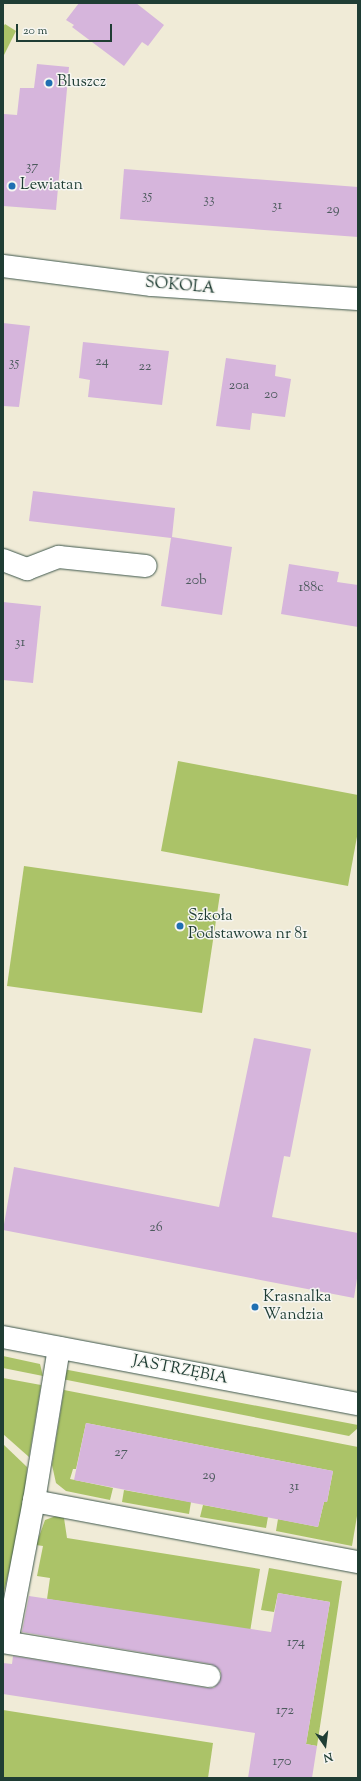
<!DOCTYPE html>
<html>
<head>
<meta charset="utf-8">
<style>
  body { margin:0 }
  #map { position:relative; width:361px; height:1781px; overflow:hidden; background:#f0ebd7; font-family:"Sorts Mill Goudy",serif }
  div>[style] { position:absolute }
  .green>* { inset:0; background:#abc368 }
  .building>* { inset:0; background:#d6b5dc }
  .roads { filter:drop-shadow(0 0 1px #3e574c) drop-shadow(0 0 1px #3e574c) }
  .minor>* { height:22px; margin:-11px; padding:0 11px; transform-origin:11px; border-radius:11px; background:#fff }
  .dots>* { width:11px; height:11px; translate:-50% -50%; box-sizing:border-box; border:2px solid #f6f6f2; border-radius:50% }
  span { translate:-50% -50%; white-space:nowrap; text-align:center; line-height:1.15; -webkit-text-stroke:3px #f6f6f2; paint-order:stroke }
  .number-label { font-size:14px; color:#4d5b5e }
  .number-label span { -webkit-text-stroke-width:0 }
  .poi-label { font-size:16px; color:#1f3d34 }
  .left { translate:0 -50%; text-align:left }
  .street-label { font-size:16px; color:#1f3d34 }
  .frame { position:absolute; inset:0; border:4px solid #1f3d34; pointer-events:none }
  .north { position:absolute; left:305px; top:1725px; width:40px; height:40px; -webkit-text-stroke:3px #f6f6f2; paint-order:stroke; rotate:166deg; font-size:11px; font-weight:700; line-height:16px; text-align:center; color:#1f3d34 }
  .north::after { content:''; display:block; margin:auto; width:14px; height:18px; background:#1f3d34; clip-path:polygon(50% 0,100% 100%,50% 72%,0 100%) }
  .scale { position:absolute; left:16px; top:24px; width:96px; height:18px; box-sizing:border-box; border:2px solid #1f3d34; border-top:0; padding-left:5px; font-size:12px; line-height:14px; white-space:nowrap; color:#1f3d34; -webkit-text-stroke:3px #f6f6f2; paint-order:stroke }
</style>
</head>
<body>
<div id="map">
  <div class="green">
    <i style="clip-path:polygon(5px 24px,16px 31px,3px 57px,3px 27px)"></i>
    <i style="clip-path:polygon(178px 761px,358px 795px,358px 831px,348px 886px,161px 851px)"></i>
    <i style="clip-path:polygon(24px 866px,220px 894px,202px 1013px,7px 986px)"></i>
    <i style="clip-path:polygon(3px 1356px,40px 1364px,43px 1376px,3px 1368px)"></i>
    <i style="clip-path:polygon(63px 1369px,358px 1425px,358px 1428px,349px 1436px,62px 1379px)"></i>
    <i style="clip-path:polygon(3px 1378px,41px 1385px,29px 1457px,3px 1434px)"></i>
    <i style="clip-path:polygon(64px 1390px,358px 1447px,358px 1510px,352px 1546px,276px 1531px,278px 1519px,318px 1527px,324px 1502px,327px 1502px,333px 1471px,86px 1423px,76px 1469px,73px 1469px,70px 1479px,113px 1488px,110px 1500px,66px 1491px,56px 1483px,52px 1465px)"></i>
    <i style="clip-path:polygon(3px 1444px,27px 1467px,25px 1504px,3px 1596px)"></i>
    <i style="clip-path:polygon(124px 1490px,191px 1502px,189px 1514px,122px 1502px)"></i>
    <i style="clip-path:polygon(203px 1505px,268px 1517px,266px 1528px,200px 1517px)"></i>
    <i style="clip-path:polygon(56px 1516px,64px 1518px,67px 1538px,260px 1569px,243px 1676px,218px 1669px,225px 1626px,47px 1599px,50px 1578px,37px 1576px,43px 1546px,36px 1545px,45px 1520px)"></i>
    <i style="clip-path:polygon(269px 1568px,342px 1581px,317px 1746px,306px 1744px,330px 1602px,278px 1593px,274px 1612px,261px 1610px)"></i>
    <i style="clip-path:polygon(3px 1710px,213px 1743px,208px 1778px,3px 1778px)"></i>
  </div>
  <div class="building">
    <i style="clip-path:polygon(79px 3px,136px 3px,164px 25px,148px 46px,142px 42px,124px 66px,72px 27px,74px 25px,66px 20px)"></i>
    <i style="clip-path:polygon(37px 64px,69px 67px,56px 210px,3px 206px,4px 114px,17px 115px,20px 88px,34px 88px)"></i>
    <i style="clip-path:polygon(124px 169px,358px 187px,358px 237px,120px 219px)"></i>
    <i style="clip-path:polygon(3px 323px,30px 326px,19px 407px,3px 406px)"></i>
    <i style="clip-path:polygon(83px 342px,169px 351px,162px 405px,88px 397px,90px 380px,79px 378px)"></i>
    <i style="clip-path:polygon(226px 358px,276px 365px,275px 376px,291px 379px,285px 417px,252px 413px,250px 430px,216px 426px)"></i>
    <i style="clip-path:polygon(33px 491px,175px 508px,172px 537px,232px 547px,222px 615px,161px 606px,171px 538px,29px 521px)"></i>
    <i style="clip-path:polygon(289px 564px,339px 572px,337px 582px,358px 585px,358px 627px,281px 614px)"></i>
    <i style="clip-path:polygon(3px 602px,41px 606px,33px 683px,3px 680px)"></i>
    <i style="clip-path:polygon(254px 1038px,311px 1049px,290px 1157px,284px 1156px,272px 1217px,358px 1233px,358px 1272px,354px 1298px,3px 1230px,14px 1167px,219px 1207px)"></i>
    <i style="clip-path:polygon(86px 1423px,333px 1471px,327px 1502px,324px 1502px,318px 1527px,74px 1480px)"></i>
    <i style="clip-path:polygon(278px 1593px,330px 1602px,306px 1744px,317px 1746px,312px 1778px,248px 1778px,255px 1733px,3px 1694px,3px 1663px,12px 1664px,13px 1656px,207px 1688px,214px 1688px,221px 1678px,221px 1671px,211px 1664px,22px 1632px,29px 1596px,271px 1632px)"></i>
  </div>
  <div class="roads">
    <div class="minor">
      <i style="left:3px;top:266px;width:150px;rotate:7.3deg"></i>
      <i style="left:152px;top:285px;width:206px;rotate:3.9deg"></i>
      <i style="left:3px;top:560px;width:26px;rotate:21deg"></i>
      <i style="left:27px;top:569px;width:34px;rotate:-21deg"></i>
      <i style="left:59px;top:557px;width:87px;rotate:5.9deg"></i>
      <i style="left:3px;top:1337px;width:361px;rotate:10.7deg"></i>
      <i style="left:59px;top:1348px;width:155px;rotate:99.3deg"></i>
      <i style="left:34px;top:1501px;width:330px;rotate:10.7deg"></i>
      <i style="left:3px;top:1642px;width:209px;rotate:9.4deg"></i>
      <i style="left:7px;top:1642px;width:144px;rotate:-79.2deg"></i>
    </div>
  </div>
  <div class="dots">
    <i style="left:49px;top:83px;background:#1f6fb2"></i>
    <i style="left:12px;top:186px;background:#1f6fb2"></i>
    <i style="left:180px;top:926px;background:#1f6fb2"></i>
    <i style="left:255px;top:1307px;background:#1f6fb2"></i>
  </div>
  <div class="number-label">
    <span style="left:32px;top:167px">37</span>
    <span style="left:147px;top:196px">35</span>
    <span style="left:209px;top:200px">33</span>
    <span style="left:277px;top:206px">31</span>
    <span style="left:333px;top:210px">29</span>
    <span style="left:102px;top:362px">24</span>
    <span style="left:14px;top:363px">35</span>
    <span style="left:145px;top:367px">22</span>
    <span style="left:239px;top:386px">20a</span>
    <span style="left:271px;top:395px">20</span>
    <span style="left:196px;top:581px">20b</span>
    <span style="left:311px;top:588px">188c</span>
    <span style="left:20px;top:643px">31</span>
    <span style="left:156px;top:1228px">26</span>
    <span style="left:121px;top:1453px">27</span>
    <span style="left:209px;top:1476px">29</span>
    <span style="left:294px;top:1487px">31</span>
    <span style="left:296px;top:1643px">174</span>
    <span style="left:285px;top:1711px">172</span>
    <span style="left:282px;top:1762px">170</span>
  </div>
  <div class="poi-label">
    <span class="left" style="left:57px;top:83px">Bluszcz</span>
    <span class="left" style="left:20px;top:186px">Lewiatan</span>
    <span class="left" style="left:188px;top:926px">Szkoła<br>Podstawowa nr 81</span>
    <span class="left" style="left:263px;top:1307px">Krasnalka<br>Wandzia</span>
  </div>
  <div class="street-label">
    <span style="left:180px;top:287px;rotate:5deg">SOKOLA</span>
    <span style="left:180px;top:1371px;rotate:11deg">JASTRZĘBIA</span>
  </div>
  <div class="frame"></div>
  <div class="north">N</div>
  <div class="scale">20 m</div>
</div>
</body>
</html>
